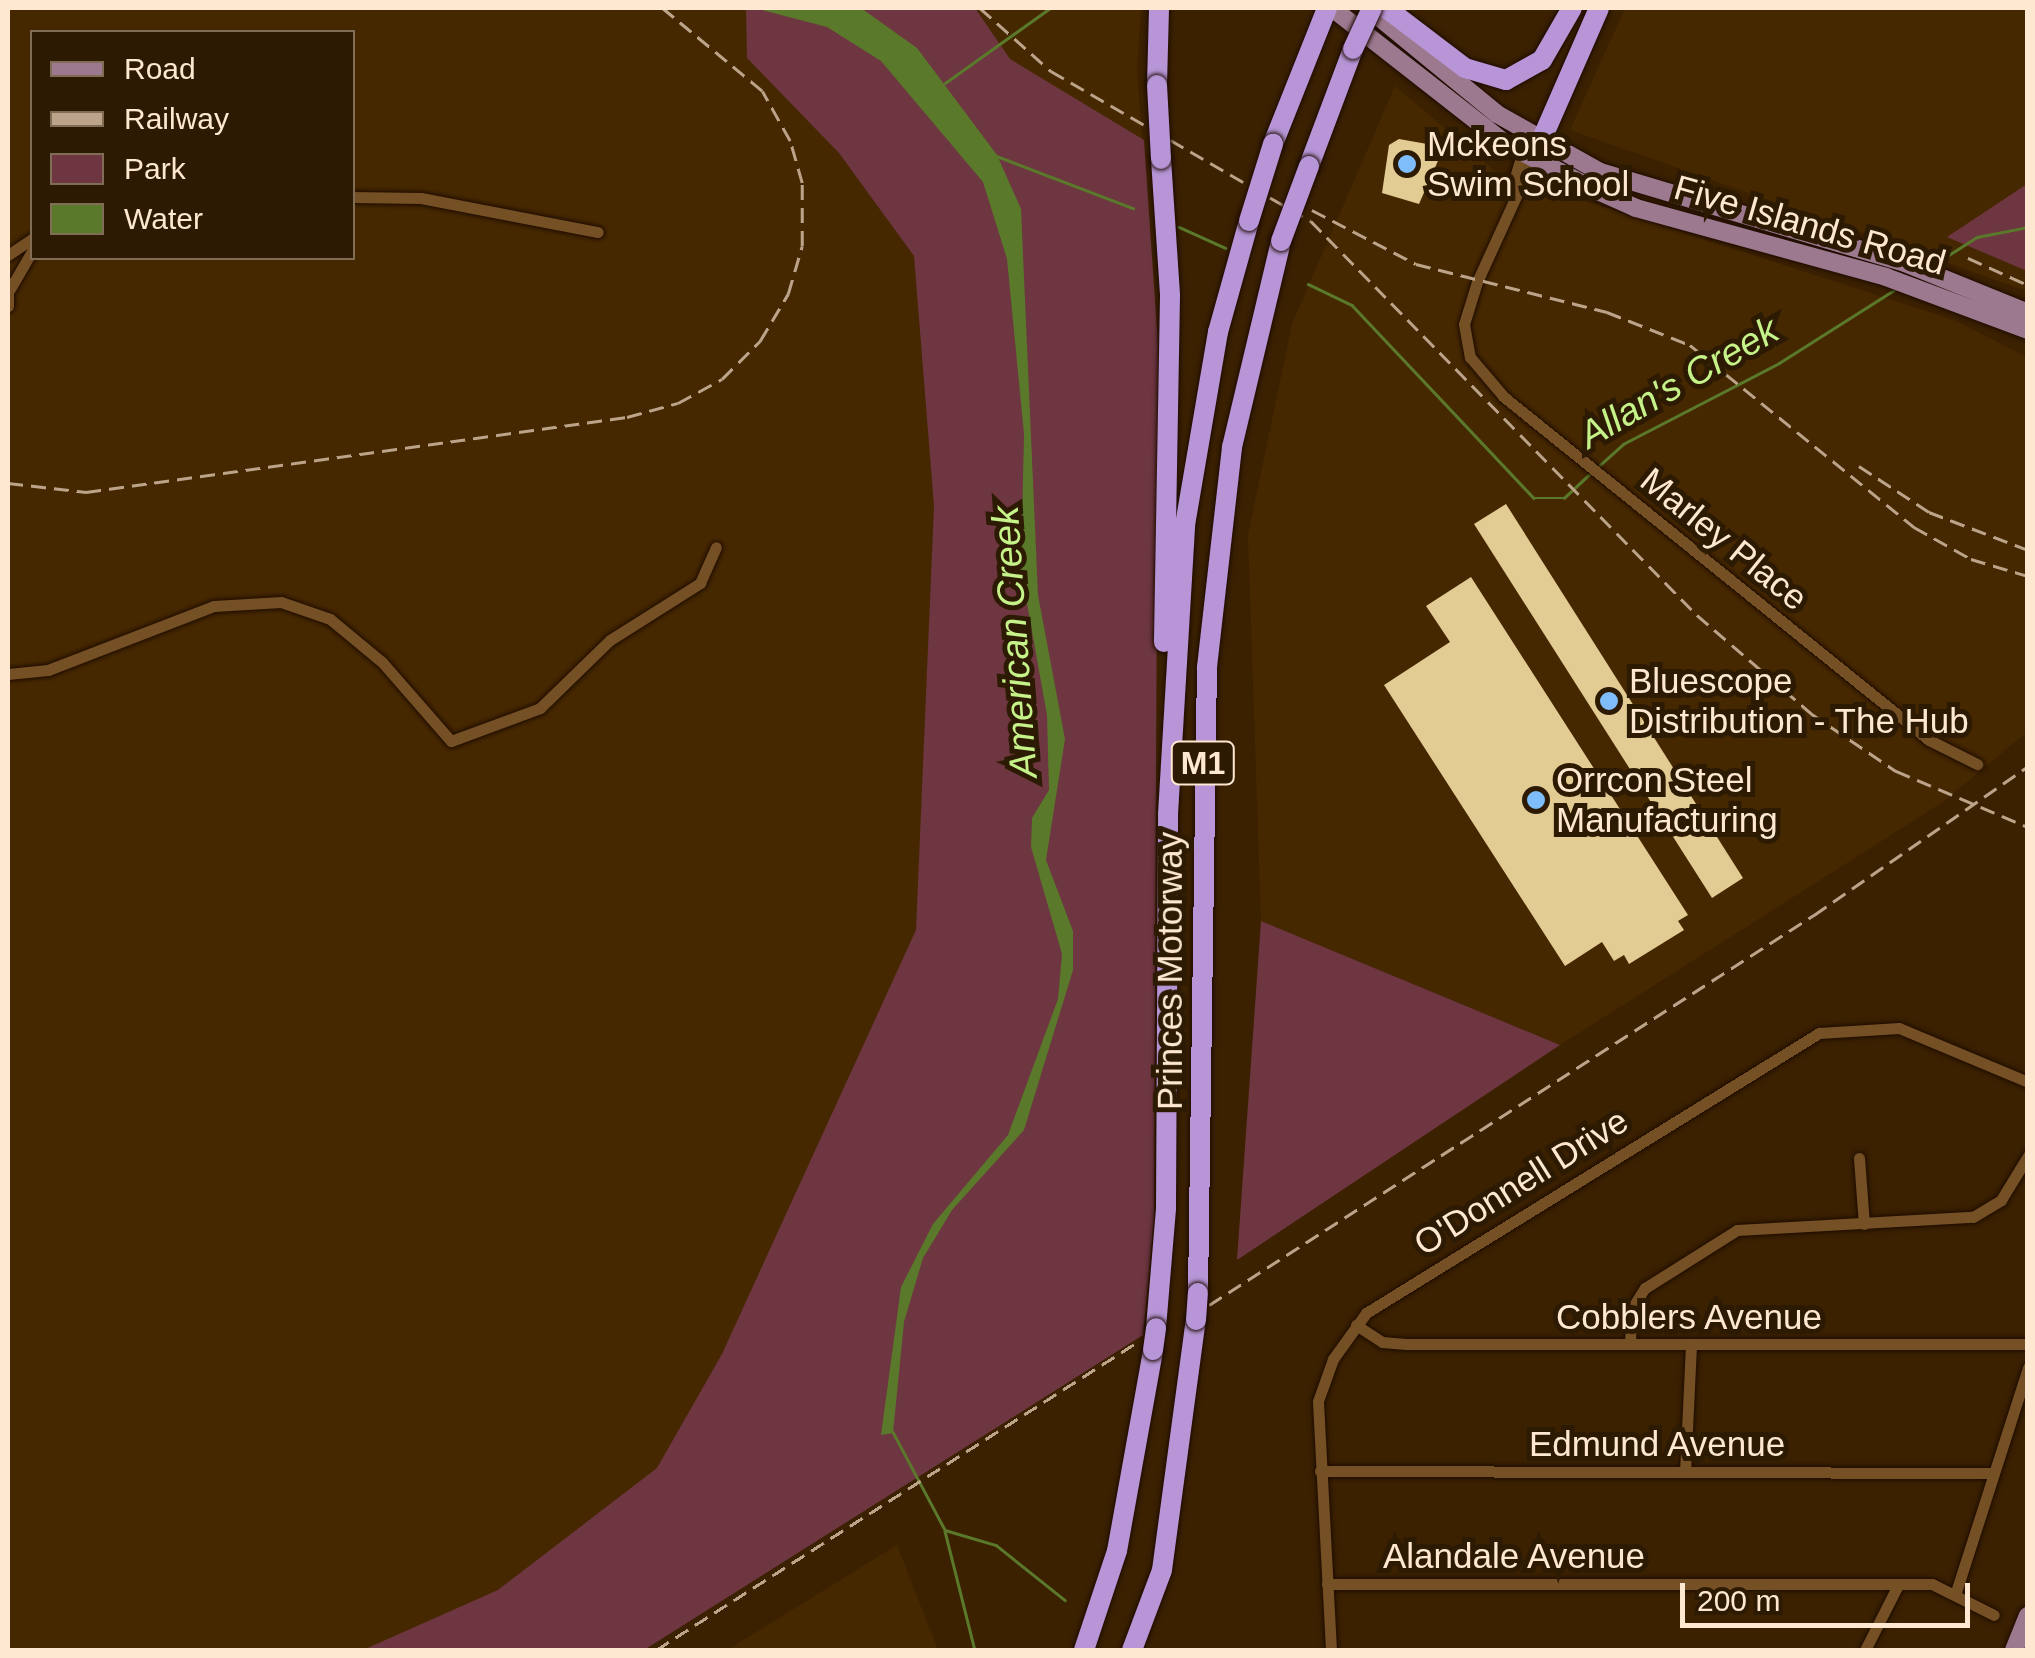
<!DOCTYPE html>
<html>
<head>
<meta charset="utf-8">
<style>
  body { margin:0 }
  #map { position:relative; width:2035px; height:1658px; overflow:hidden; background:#3b2100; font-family:Arial,sans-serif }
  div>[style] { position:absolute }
  .built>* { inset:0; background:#462800 }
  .green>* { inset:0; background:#6d3641 }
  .water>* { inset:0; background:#5a792b }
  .stream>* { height:2.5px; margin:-1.25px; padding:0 1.25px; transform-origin:1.25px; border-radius:1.25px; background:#5a792b }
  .building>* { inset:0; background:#e3cc94 }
  .roads { filter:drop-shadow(0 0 2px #1e0c00) drop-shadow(0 0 2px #1e0c00) }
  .street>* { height:11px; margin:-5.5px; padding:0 5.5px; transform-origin:5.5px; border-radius:5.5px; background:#755025 }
  .primary>* { height:18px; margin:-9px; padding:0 9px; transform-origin:9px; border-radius:9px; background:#9d798f }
  .highway>* { height:20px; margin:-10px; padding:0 10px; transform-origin:10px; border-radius:10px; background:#b795d6 }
  .rail>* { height:2.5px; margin-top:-1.25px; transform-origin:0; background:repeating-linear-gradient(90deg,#bca48b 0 15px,transparent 0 23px) }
  .bridges { filter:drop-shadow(0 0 2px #1e0c00) drop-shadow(0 0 2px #1e0c00) }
  .highway-bridge>* { height:20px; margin:-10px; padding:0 10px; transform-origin:10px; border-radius:10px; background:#b795d6 }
  .dots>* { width:28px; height:28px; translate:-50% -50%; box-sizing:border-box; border:5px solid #2d1a03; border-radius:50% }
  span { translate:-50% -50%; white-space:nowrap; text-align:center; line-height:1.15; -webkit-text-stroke:10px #2d1a03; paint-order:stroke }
  .shield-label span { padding:2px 8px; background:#2d1a03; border:2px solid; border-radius:8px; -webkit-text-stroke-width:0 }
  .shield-label { font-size:32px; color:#fee8d2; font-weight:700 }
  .poi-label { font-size:35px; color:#fee8d2 }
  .left { translate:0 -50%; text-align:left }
  .street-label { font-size:35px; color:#fee8d2 }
  .water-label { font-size:38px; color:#c5f289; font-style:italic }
  .frame { position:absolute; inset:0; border:10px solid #fee8d2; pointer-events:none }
  .legend { position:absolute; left:30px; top:30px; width:325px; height:230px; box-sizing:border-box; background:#2d1a03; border:2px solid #816c56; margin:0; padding:12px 18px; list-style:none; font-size:30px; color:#fee8d2 }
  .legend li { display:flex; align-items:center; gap:20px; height:50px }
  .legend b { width:50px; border:2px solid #816c56 }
  .scale { position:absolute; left:1680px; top:1583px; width:290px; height:45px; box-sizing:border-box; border:5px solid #fee8d2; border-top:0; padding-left:12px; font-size:30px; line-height:35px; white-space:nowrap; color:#fee8d2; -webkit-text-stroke:8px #2d1a03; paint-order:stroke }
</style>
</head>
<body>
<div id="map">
  <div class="built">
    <i style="clip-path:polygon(evenodd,8px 8px,1141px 8px,1137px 71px,1158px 344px,1154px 1219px,641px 1650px,8px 1650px,8px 8px,32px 32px,352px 32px,352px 258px,32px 258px,32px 32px)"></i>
    <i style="clip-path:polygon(1625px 8px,2027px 8px,2027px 291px,1570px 130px)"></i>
    <i style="clip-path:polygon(1395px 86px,1496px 172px,1954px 320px,2027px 357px,2027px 732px,1943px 802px,1560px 1045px,1261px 921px,1248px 535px,1292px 324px)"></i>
    <i style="clip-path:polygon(897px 1545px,938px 1650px,727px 1650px)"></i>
  </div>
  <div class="green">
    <i style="clip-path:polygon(746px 8px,975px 8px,1010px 59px,1144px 140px,1158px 344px,1154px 1219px,1143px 1335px,644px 1650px,363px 1650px,498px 1590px,657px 1468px,722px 1354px,916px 930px,934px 506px,914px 256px,839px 153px,747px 58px)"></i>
    <i style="clip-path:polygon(2027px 184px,2027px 271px,1947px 237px)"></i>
    <i style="clip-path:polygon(1261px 921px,1560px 1045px,1237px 1260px)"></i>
  </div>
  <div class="water">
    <i style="clip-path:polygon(754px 8px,861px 8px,917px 48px,997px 155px,1021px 209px,1038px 595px,1065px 739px,1046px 860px,1073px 931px,1073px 970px,1024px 1130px,952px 1210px,923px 1258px,904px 1322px,893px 1433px,881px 1435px,901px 1287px,933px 1224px,1008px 1135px,1058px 999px,1062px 954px,1031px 847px,1032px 818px,1049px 790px,1047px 715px,1021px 570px,1024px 434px,1007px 259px,983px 182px,881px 61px,827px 27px)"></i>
  </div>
  <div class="stream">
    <i style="left:945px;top:83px;width:129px;rotate:-35.5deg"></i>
    <i style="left:994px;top:155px;width:149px;rotate:20.9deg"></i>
    <i style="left:1179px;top:227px;width:51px;rotate:24.1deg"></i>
    <i style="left:1933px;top:265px;width:52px;rotate:-32.5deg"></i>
    <i style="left:1977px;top:237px;width:52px;rotate:-11.1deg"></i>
    <i style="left:1308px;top:284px;width:49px;rotate:25.5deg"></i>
    <i style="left:1352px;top:305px;width:265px;rotate:46.7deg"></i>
    <i style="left:1534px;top:498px;width:30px"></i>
    <i style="left:1564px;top:498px;width:35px;rotate:-43deg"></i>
    <i style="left:1600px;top:465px;width:31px;rotate:-42deg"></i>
    <i style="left:1623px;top:444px;width:176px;rotate:-27.4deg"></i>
    <i style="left:1779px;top:363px;width:140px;rotate:-32.4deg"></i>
    <i style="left:893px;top:1432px;width:111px;rotate:62deg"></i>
    <i style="left:945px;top:1530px;width:53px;rotate:16.4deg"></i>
    <i style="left:996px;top:1545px;width:88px;rotate:38.6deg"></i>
    <i style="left:945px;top:1531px;width:123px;rotate:75.9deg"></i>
  </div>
  <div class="building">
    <i style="clip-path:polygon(1399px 139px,1444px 147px,1419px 204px,1382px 193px,1389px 145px)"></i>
    <i style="clip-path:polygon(1506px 504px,1743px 878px,1712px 898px,1474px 524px)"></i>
    <i style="clip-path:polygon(1471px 577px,1688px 915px,1678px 921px,1684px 930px,1629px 964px,1624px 955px,1614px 961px,1602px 942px,1565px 966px,1384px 685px,1450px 642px,1426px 606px)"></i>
  </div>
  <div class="roads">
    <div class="street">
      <i style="left:1533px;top:159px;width:135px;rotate:114.5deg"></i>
      <i style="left:1477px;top:282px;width:44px;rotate:107.2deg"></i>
      <i style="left:1464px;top:324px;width:34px;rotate:80deg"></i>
      <i style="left:1470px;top:357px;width:52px;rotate:49.6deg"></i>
      <i style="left:1504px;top:397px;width:546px;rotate:38.91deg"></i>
      <i style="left:1929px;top:740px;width:54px;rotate:26.6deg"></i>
      <i style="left:1511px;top:190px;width:38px;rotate:-73deg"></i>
      <i style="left:352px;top:197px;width:69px;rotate:0.8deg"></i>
      <i style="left:421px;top:198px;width:180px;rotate:10.9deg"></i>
      <i style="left:8px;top:255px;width:29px;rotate:-34deg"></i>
      <i style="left:8px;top:283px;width:23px;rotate:90deg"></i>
      <i style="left:10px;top:289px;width:44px;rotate:-59.9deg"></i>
      <i style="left:8px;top:674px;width:40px;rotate:-5.7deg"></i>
      <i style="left:48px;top:670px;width:178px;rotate:-21.1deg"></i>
      <i style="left:214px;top:606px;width:67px;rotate:-3.4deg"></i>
      <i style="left:281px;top:602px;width:52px;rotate:19.1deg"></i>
      <i style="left:330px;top:619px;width:67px;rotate:39.6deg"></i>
      <i style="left:382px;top:662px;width:105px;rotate:48.9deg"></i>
      <i style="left:451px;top:741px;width:95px;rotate:-20.3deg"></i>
      <i style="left:540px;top:708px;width:98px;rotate:-44.2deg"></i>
      <i style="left:610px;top:640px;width:107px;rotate:-32.3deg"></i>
      <i style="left:700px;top:583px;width:39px;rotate:-66deg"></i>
      <i style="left:1859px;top:1158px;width:66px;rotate:85.7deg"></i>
      <i style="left:1356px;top:1325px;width:31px;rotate:33deg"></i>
      <i style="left:1382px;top:1342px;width:24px;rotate:5deg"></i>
      <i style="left:1406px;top:1344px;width:622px"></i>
      <i style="left:1630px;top:1344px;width:34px;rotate:-88deg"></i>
      <i style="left:1631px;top:1310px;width:26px;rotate:-58deg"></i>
      <i style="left:1645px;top:1288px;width:109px;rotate:-32.2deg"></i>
      <i style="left:1737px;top:1230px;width:236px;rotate:-3.2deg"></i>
      <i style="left:1973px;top:1217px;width:33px;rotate:-31deg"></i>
      <i style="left:2001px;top:1200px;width:52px;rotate:-58.5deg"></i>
      <i style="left:1320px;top:1471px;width:674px;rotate:0.17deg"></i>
      <i style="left:1685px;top:1472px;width:127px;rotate:-87.3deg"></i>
      <i style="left:1327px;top:1584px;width:605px"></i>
      <i style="left:1932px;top:1584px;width:69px;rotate:26.6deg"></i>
      <i style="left:1955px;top:1595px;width:239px;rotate:-72.2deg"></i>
      <i style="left:1331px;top:1650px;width:249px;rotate:-93deg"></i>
      <i style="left:1318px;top:1401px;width:45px;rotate:-70.3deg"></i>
      <i style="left:1333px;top:1359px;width:57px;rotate:-54.3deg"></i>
      <i style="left:1366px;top:1313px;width:533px;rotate:-31.72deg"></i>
      <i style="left:1819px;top:1033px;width:80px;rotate:-3.6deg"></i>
      <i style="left:1899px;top:1028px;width:140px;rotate:22.7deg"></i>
      <i style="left:1865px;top:1650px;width:73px;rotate:-63.1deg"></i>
    </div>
    <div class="primary">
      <i style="left:1332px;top:8px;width:219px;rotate:38deg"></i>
      <i style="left:1505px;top:143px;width:95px;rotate:27.6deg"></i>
      <i style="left:1589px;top:187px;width:51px;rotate:24.1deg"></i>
      <i style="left:1636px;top:208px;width:259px;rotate:15.4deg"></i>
      <i style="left:1886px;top:277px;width:152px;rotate:20.5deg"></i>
      <i style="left:1368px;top:8px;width:167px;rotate:39.4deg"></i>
      <i style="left:1497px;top:114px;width:118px;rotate:29.4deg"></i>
      <i style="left:1600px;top:172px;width:318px;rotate:16.6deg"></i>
      <i style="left:1905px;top:263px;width:133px;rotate:22.1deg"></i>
      <i style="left:2014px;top:1650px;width:37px;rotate:-68deg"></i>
    </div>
    <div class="highway">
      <i style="left:1386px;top:8px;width:99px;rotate:37.2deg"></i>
      <i style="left:1465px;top:68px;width:43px;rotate:16.3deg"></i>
      <i style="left:1506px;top:80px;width:41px;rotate:-29.1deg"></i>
      <i style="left:1542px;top:60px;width:60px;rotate:-60deg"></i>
      <i style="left:1157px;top:85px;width:77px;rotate:-88.5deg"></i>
      <i style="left:1541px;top:141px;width:145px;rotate:-66.4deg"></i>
      <i style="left:1273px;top:144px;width:146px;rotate:-68.3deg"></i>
      <i style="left:1161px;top:159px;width:137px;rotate:86.2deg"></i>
      <i style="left:1170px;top:296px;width:346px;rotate:91deg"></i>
      <i style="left:1309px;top:166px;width:125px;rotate:-69.4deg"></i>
      <i style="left:1198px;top:1293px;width:626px;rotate:-89.18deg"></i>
      <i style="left:1207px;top:667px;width:221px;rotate:-83.5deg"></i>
      <i style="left:1232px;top:447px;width:212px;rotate:-76.6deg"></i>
      <i style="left:1156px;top:1328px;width:120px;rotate:-85.2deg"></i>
      <i style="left:1166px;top:1208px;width:394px;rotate:-89.7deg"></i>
      <i style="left:1168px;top:814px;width:289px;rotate:-86.6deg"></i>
      <i style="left:1185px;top:525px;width:196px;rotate:-80.3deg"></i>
      <i style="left:1218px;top:332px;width:115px;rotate:-74.4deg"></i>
      <i style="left:1084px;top:1650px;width:104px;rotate:-71.6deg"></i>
      <i style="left:1117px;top:1551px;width:204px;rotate:-79.8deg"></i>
      <i style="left:1132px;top:1650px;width:85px;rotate:-69.4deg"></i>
      <i style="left:1162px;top:1570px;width:252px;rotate:-82.3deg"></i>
    </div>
  </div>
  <div class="rail">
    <i style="left:980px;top:8px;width:95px;rotate:41.6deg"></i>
    <i style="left:1051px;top:71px;width:300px;rotate:30deg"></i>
    <i style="left:1311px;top:221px;width:552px;rotate:45.59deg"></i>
    <i style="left:1697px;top:615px;width:152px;rotate:40.7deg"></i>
    <i style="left:1812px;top:714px;width:102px;rotate:34.2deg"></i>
    <i style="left:1896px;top:771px;width:143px;rotate:23deg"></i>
    <i style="left:1312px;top:210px;width:117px;rotate:27.4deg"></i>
    <i style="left:1416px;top:264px;width:197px;rotate:14.1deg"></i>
    <i style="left:1607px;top:312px;width:89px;rotate:21.7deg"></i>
    <i style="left:1690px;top:345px;width:289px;rotate:39.1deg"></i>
    <i style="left:1914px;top:527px;width:65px;rotate:29.3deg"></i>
    <i style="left:1971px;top:559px;width:59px;rotate:16.6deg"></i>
    <i style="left:1968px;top:258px;width:66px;rotate:24.2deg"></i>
    <i style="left:1859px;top:466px;width:84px;rotate:33.3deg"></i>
    <i style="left:1929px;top:512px;width:106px;rotate:21deg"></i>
    <i style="left:8px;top:483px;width:79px;rotate:6.6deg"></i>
    <i style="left:86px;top:492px;width:546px;rotate:-7.89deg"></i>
    <i style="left:627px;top:417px;width:53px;rotate:-15.4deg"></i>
    <i style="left:678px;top:403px;width:50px;rotate:-28.6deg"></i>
    <i style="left:722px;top:379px;width:54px;rotate:-45deg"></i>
    <i style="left:760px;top:341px;width:55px;rotate:-59.2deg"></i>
    <i style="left:788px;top:294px;width:50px;rotate:-73.7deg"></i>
    <i style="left:802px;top:246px;width:63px;rotate:-90deg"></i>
    <i style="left:802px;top:183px;width:44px;rotate:-105.9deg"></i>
    <i style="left:790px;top:141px;width:57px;rotate:-119.2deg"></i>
    <i style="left:762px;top:91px;width:130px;rotate:-140.3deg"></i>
    <i style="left:1209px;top:1305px;width:720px;rotate:-32.81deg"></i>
    <i style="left:1814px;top:915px;width:261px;rotate:-34.8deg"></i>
    <i style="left:656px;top:1650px;width:573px;rotate:-32.61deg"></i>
  </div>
  <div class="bridges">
    <div class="highway-bridge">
      <i style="left:1353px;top:49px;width:45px;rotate:-65.1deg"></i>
      <i style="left:1157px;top:85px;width:74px;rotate:86.9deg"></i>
      <i style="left:1249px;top:221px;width:81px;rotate:-72.7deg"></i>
      <i style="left:1281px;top:241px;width:80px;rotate:-69.5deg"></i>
      <i style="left:1196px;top:1320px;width:27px;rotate:-86deg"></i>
      <i style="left:1153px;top:1350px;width:22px;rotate:-82deg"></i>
    </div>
  </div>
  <div class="dots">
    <i style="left:1407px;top:164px;background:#7ebdf9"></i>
    <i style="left:1609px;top:701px;background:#7ebdf9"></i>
    <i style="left:1536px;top:800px;background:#7ebdf9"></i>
  </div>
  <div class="shield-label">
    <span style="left:1203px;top:763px">M1</span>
  </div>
  <div class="poi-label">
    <span class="left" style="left:1427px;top:164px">Mckeons<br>Swim School</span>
    <span class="left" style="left:1629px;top:701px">Bluescope<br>Distribution - The Hub</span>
    <span class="left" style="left:1556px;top:800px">Orrcon Steel<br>Manufacturing</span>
  </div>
  <div class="street-label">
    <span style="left:1810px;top:225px;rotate:16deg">Five Islands Road</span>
    <span style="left:1724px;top:539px;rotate:39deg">Marley Place</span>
    <span style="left:1170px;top:971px;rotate:-90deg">Princes Motorway</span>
    <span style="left:1521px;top:1182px;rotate:-32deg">O'Donnell Drive</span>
    <span style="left:1689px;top:1317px">Cobblers Avenue</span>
    <span style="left:1657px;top:1444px">Edmund Avenue</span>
    <span style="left:1514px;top:1556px">Alandale Avenue</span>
  </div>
  <div class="water-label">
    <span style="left:1679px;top:383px;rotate:-30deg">Allan's Creek</span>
    <span style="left:1015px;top:642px;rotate:-94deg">American Creek</span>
  </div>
  <div class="frame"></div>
  <ul class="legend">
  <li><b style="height:12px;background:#9d798f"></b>Road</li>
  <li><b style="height:12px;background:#bca48b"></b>Railway</li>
  <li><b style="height:28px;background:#6d3641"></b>Park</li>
  <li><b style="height:28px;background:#5a792b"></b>Water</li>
  </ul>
  <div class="scale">200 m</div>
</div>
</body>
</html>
